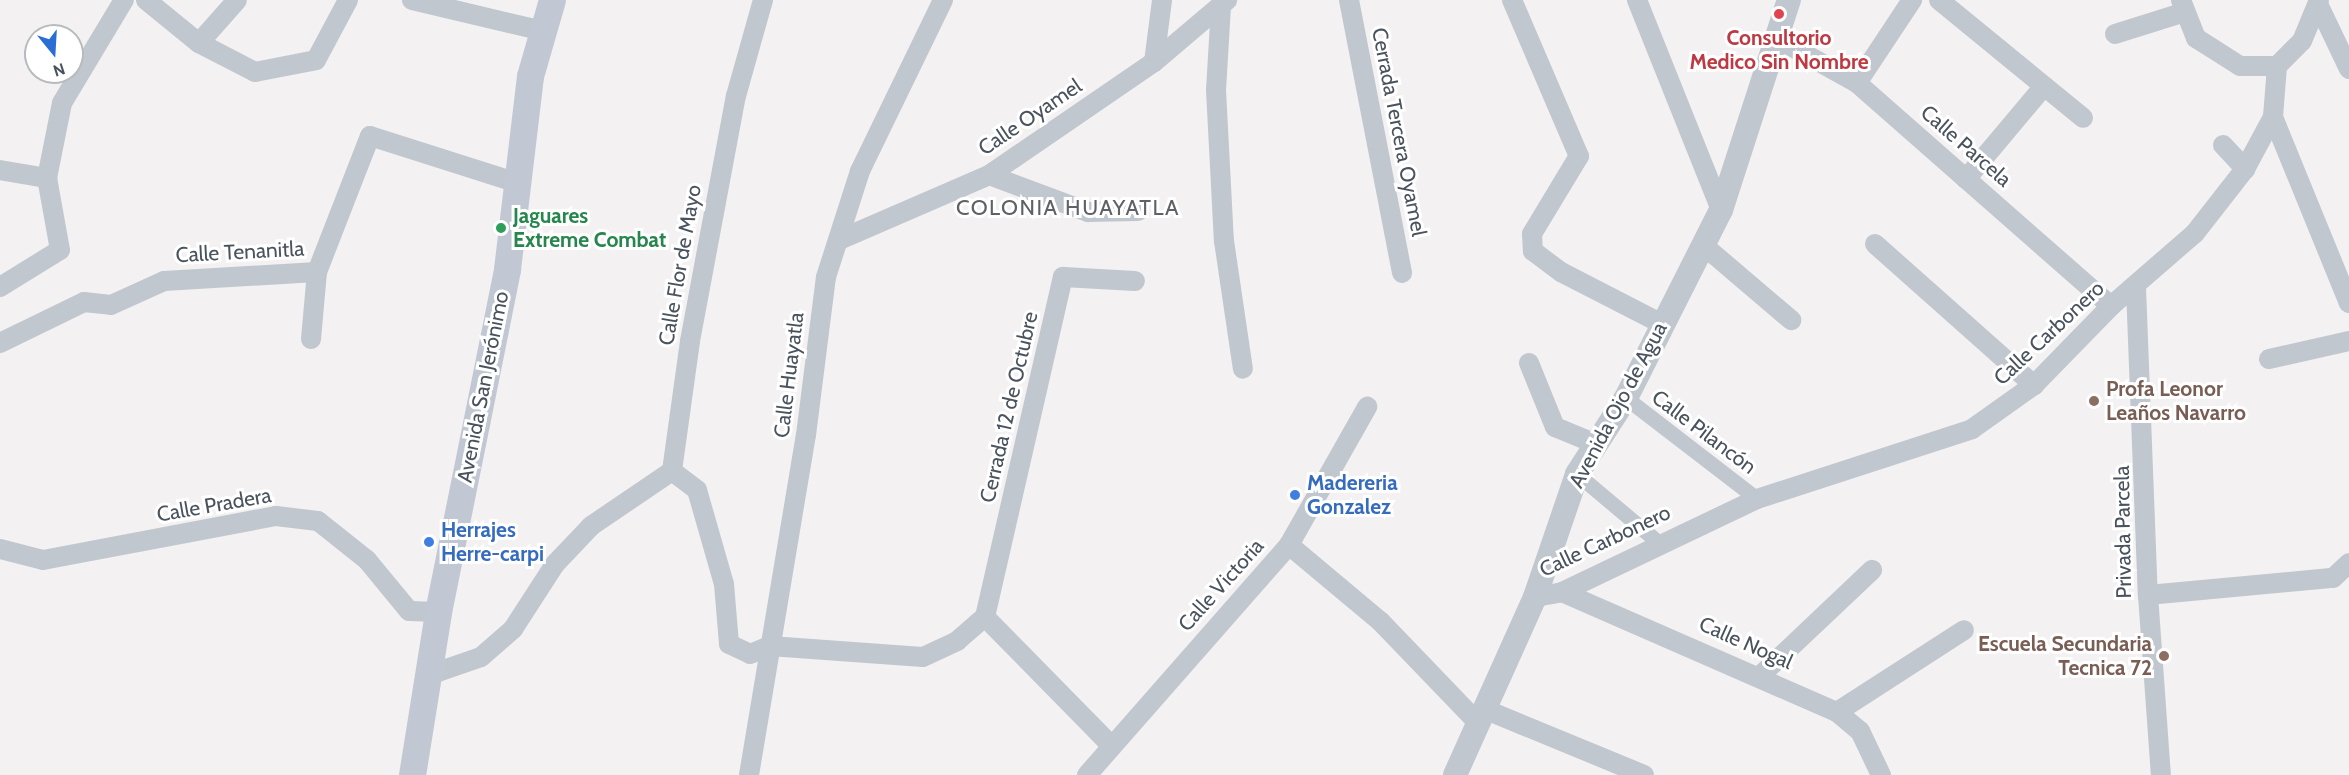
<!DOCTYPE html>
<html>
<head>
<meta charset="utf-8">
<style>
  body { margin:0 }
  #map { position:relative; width:2349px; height:775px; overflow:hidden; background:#f3f1f1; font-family:Cabin,sans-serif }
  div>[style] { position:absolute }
  .pedestrian>* { height:15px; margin:-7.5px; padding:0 7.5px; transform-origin:7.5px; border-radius:7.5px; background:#c0c7ce }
  .minor>* { height:20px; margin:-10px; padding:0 10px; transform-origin:10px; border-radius:10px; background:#c0c7ce }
  .tertiary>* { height:24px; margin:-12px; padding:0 12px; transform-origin:12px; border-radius:12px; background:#c0c7ce }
  .secondary>* { height:27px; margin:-13.5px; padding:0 13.5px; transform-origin:13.5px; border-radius:13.5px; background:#c1c8d3 }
  .dots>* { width:16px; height:16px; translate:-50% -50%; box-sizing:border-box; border:3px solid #fff; border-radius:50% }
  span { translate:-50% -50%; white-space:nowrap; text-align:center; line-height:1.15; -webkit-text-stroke:6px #fff; paint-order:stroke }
  .health-label { font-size:21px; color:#be3a42; font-weight:700 }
  .street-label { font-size:21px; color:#4a535d }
  .leisure-label { font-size:21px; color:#27864d; font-weight:700 }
  .left { translate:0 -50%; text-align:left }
  .education-label { font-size:21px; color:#785e54; font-weight:700 }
  .right { translate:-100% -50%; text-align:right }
  .shop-label { font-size:21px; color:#366cbe; font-weight:700 }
  .neighbourhood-label { font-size:22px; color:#5e6165; letter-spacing:1.5px }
  .north { position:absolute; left:24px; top:24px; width:60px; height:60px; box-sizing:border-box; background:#fff; border:2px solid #b7babe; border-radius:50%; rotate:162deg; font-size:16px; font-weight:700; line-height:24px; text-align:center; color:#4a535d }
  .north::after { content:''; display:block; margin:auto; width:21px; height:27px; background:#296dd5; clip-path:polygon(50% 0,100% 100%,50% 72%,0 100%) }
</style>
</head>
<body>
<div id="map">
  <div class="pedestrian">
    <i style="left:1626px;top:398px;width:165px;rotate:37.6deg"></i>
    <i style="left:1577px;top:474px;width:106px;rotate:40deg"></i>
  </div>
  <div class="minor">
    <i style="left:146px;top:0;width:68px;rotate:39.1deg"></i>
    <i style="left:199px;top:43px;width:63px;rotate:27.4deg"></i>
    <i style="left:255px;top:72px;width:62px;rotate:-11.1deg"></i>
    <i style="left:316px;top:60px;width:68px;rotate:-61.9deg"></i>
    <i style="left:412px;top:0;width:135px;rotate:13.3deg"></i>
    <i style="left:1349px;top:0;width:278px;rotate:79deg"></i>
    <i style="left:1512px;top:0;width:170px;rotate:66.8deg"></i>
    <i style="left:1579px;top:156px;width:91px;rotate:121.1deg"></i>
    <i style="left:1532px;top:234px;width:17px;rotate:87deg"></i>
    <i style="left:1533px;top:251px;width:35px;rotate:37deg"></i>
    <i style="left:1561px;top:272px;width:114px;rotate:27.2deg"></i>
    <i style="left:1637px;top:0;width:226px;rotate:68.2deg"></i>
    <i style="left:1939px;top:0;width:186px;rotate:39.3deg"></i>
    <i style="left:2181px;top:0;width:41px;rotate:68.5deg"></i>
    <i style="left:2196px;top:38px;width:52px;rotate:32.5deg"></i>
    <i style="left:2240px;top:66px;width:37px"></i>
    <i style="left:2318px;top:4px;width:72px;rotate:64.5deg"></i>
    <i style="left:1221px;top:6px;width:84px;rotate:93.4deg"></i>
    <i style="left:1216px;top:90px;width:151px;rotate:87deg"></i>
    <i style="left:1224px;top:241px;width:129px;rotate:81.6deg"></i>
    <i style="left:2115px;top:34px;width:70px;rotate:-17.4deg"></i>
    <i style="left:1778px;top:39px;width:90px;rotate:29.1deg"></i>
    <i style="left:1857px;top:83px;width:338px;rotate:41.3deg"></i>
    <i style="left:199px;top:43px;width:57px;rotate:-48.5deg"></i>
    <i style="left:1154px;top:62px;width:63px;rotate:-82.6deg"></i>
    <i style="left:1857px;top:83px;width:100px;rotate:-56.5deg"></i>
    <i style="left:2273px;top:117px;width:201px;rotate:67.8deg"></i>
    <i style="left:2223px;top:145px;width:33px;rotate:47deg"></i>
    <i style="left:0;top:170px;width:48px;rotate:9.7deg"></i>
    <i style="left:989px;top:175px;width:106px;rotate:20.5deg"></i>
    <i style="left:1088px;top:212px;width:50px;rotate:-1.1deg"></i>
    <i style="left:1966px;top:179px;width:121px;rotate:-50deg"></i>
    <i style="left:839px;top:240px;width:163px;rotate:-23.4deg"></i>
    <i style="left:989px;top:175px;width:200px;rotate:-34.4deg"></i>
    <i style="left:1154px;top:62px;width:96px;rotate:-40.3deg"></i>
    <i style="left:1875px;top:244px;width:213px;rotate:41.6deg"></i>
    <i style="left:1703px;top:245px;width:116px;rotate:40.4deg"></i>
    <i style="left:0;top:287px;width:70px;rotate:-31.7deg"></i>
    <i style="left:60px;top:250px;width:73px;rotate:-100.2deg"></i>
    <i style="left:47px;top:178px;width:76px;rotate:-78.7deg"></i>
    <i style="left:62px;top:103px;width:120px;rotate:-59deg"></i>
    <i style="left:2136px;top:288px;width:307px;rotate:87.8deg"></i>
    <i style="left:2148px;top:595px;width:180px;rotate:85.9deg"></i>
    <i style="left:311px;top:339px;width:67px;rotate:-84.9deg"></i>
    <i style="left:317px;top:272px;width:146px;rotate:-68.7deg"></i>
    <i style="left:370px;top:136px;width:152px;rotate:17.6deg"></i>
    <i style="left:0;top:343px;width:93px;rotate:-26deg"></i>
    <i style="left:84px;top:302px;width:27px;rotate:6deg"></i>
    <i style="left:111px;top:305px;width:58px;rotate:-24.4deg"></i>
    <i style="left:164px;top:281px;width:153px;rotate:-3.4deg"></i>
    <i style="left:2269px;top:359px;width:82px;rotate:-12.7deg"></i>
    <i style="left:1529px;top:363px;width:69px;rotate:67.9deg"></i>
    <i style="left:1555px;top:427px;width:44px;rotate:22.5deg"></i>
    <i style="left:672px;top:471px;width:131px;rotate:-82.1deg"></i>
    <i style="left:690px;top:341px;width:249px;rotate:-79.4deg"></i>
    <i style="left:736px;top:96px;width:100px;rotate:-74.3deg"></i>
    <i style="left:1289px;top:545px;width:119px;rotate:39.9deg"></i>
    <i style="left:1380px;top:621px;width:141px;rotate:46.1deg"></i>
    <i style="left:0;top:549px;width:44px;rotate:14.3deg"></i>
    <i style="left:43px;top:560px;width:237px;rotate:-10.7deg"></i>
    <i style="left:276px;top:516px;width:42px;rotate:6.8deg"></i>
    <i style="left:318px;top:521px;width:63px;rotate:38.5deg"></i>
    <i style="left:367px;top:560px;width:66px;rotate:50.5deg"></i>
    <i style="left:409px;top:611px;width:29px;rotate:2deg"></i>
    <i style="left:1562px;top:592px;width:300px;rotate:23.6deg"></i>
    <i style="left:1837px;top:712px;width:30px;rotate:40deg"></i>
    <i style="left:1860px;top:731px;width:49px;rotate:64.5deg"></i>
    <i style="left:2148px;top:595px;width:186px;rotate:-5.3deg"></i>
    <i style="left:2333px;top:578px;width:22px;rotate:-43deg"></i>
    <i style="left:1535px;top:597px;width:27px;rotate:-10deg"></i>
    <i style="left:1562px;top:592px;width:216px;rotate:-25.5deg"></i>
    <i style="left:1757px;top:499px;width:226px;rotate:-18deg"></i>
    <i style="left:1972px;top:429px;width:76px;rotate:-35.4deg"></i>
    <i style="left:2034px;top:385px;width:110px;rotate:-45.7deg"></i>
    <i style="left:2111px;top:306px;width:111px;rotate:-41deg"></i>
    <i style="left:2195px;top:233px;width:81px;rotate:-52deg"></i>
    <i style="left:2245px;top:169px;width:59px;rotate:-61.7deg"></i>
    <i style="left:2273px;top:117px;width:51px;rotate:-85.5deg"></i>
    <i style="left:2277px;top:66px;width:35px;rotate:-45deg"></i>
    <i style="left:2302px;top:41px;width:44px;rotate:-67.5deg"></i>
    <i style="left:985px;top:617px;width:349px;rotate:-77.1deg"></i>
    <i style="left:1063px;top:277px;width:72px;rotate:3.2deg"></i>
    <i style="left:985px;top:617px;width:178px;rotate:45.5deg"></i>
    <i style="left:429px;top:675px;width:55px;rotate:-19.1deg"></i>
    <i style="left:481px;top:657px;width:43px;rotate:-41.2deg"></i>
    <i style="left:513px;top:629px;width:77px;rotate:-57.1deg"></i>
    <i style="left:555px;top:564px;width:52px;rotate:-46.5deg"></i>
    <i style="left:591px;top:526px;width:98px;rotate:-34.2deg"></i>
    <i style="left:672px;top:471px;width:31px;rotate:37deg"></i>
    <i style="left:697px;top:490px;width:98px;rotate:74deg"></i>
    <i style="left:724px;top:584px;width:60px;rotate:85.2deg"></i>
    <i style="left:729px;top:644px;width:23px;rotate:25deg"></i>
    <i style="left:750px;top:654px;width:22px;rotate:-22deg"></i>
    <i style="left:770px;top:646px;width:153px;rotate:4.1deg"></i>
    <i style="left:923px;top:657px;width:38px;rotate:-25deg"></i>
    <i style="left:957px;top:641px;width:37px;rotate:-41deg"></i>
    <i style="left:1761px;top:675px;width:153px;rotate:-43.4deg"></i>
    <i style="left:1484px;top:709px;width:173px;rotate:22.4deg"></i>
    <i style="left:1837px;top:712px;width:151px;rotate:-32.8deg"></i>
    <i style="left:749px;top:775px;width:345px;rotate:-80.5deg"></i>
    <i style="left:806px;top:435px;width:159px;rotate:-82.8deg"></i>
    <i style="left:826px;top:277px;width:111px;rotate:-72.2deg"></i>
    <i style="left:860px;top:171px;width:190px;rotate:-64.1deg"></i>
    <i style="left:1087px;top:775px;width:306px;rotate:-48.7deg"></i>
    <i style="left:1289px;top:545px;width:159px;rotate:-60.5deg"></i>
  </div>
  <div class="tertiary">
    <i style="left:1455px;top:775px;width:195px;rotate:-65.8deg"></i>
    <i style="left:1535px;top:597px;width:130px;rotate:-71.1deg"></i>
    <i style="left:1577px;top:474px;width:90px;rotate:-57.2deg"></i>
    <i style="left:1626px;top:398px;width:211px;rotate:-63.2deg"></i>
    <i style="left:1721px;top:210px;width:221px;rotate:-72.1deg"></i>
  </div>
  <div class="secondary">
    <i style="left:412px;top:775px;width:165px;rotate:-80.9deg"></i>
    <i style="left:438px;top:612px;width:350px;rotate:-78.6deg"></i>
    <i style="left:507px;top:269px;width:194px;rotate:-83.2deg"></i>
    <i style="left:530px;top:76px;width:79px;rotate:-73.9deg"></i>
  </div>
  <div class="dots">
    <i style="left:1779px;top:14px;background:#e0444e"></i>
    <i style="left:501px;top:228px;background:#2e9e5b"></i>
    <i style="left:2094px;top:401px;background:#8d6e63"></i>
    <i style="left:1295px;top:495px;background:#3f7fe0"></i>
    <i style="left:429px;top:542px;background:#3f7fe0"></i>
    <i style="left:2164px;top:656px;background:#8d6e63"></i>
  </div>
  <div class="health-label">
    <span style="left:1779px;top:50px">Consultorio<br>Medico Sin Nombre</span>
  </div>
  <div class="street-label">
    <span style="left:1030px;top:117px;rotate:-34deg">Calle Oyamel</span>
    <span style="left:1399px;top:132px;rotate:79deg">Cerrada Tercera Oyamel</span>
    <span style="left:1966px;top:146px;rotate:41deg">Calle Parcela</span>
    <span style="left:240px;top:252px;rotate:-3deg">Calle Tenanitla</span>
    <span style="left:680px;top:265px;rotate:-80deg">Calle Flor de Mayo</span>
    <span style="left:2049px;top:333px;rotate:-43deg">Calle Carbonero</span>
    <span style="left:789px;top:375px;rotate:-83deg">Calle Huayatla</span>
    <span style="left:483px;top:387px;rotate:-79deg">Avenida San Jerónimo</span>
    <span style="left:1618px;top:405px;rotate:-62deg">Avenida Ojo de Agua</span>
    <span style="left:1009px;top:407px;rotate:-77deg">Cerrada 12 de Octubre</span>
    <span style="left:1704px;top:432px;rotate:37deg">Calle Pilancón</span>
    <span style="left:214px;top:505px;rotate:-10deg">Calle Pradera</span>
    <span style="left:2123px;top:532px;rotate:-91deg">Privada Parcela</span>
    <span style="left:1605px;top:541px;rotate:-25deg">Calle Carbonero</span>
    <span style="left:1221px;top:585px;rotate:-48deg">Calle Victoria</span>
    <span style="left:1746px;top:643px;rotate:24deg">Calle Nogal</span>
  </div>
  <div class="leisure-label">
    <span class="left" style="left:513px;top:228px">Jaguares<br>Extreme Combat</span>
  </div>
  <div class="education-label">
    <span class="left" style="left:2106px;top:401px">Profa Leonor<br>Leaños Navarro</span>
    <span class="right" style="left:2152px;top:656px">Escuela Secundaria<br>Tecnica 72</span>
  </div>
  <div class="shop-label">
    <span class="left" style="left:1307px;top:495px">Madereria<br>Gonzalez</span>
    <span class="left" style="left:441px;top:542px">Herrajes<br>Herre-carpi</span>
  </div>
  <div class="neighbourhood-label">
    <span style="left:1068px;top:208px">COLONIA HUAYATLA</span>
  </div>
  <div class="north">N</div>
</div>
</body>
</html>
